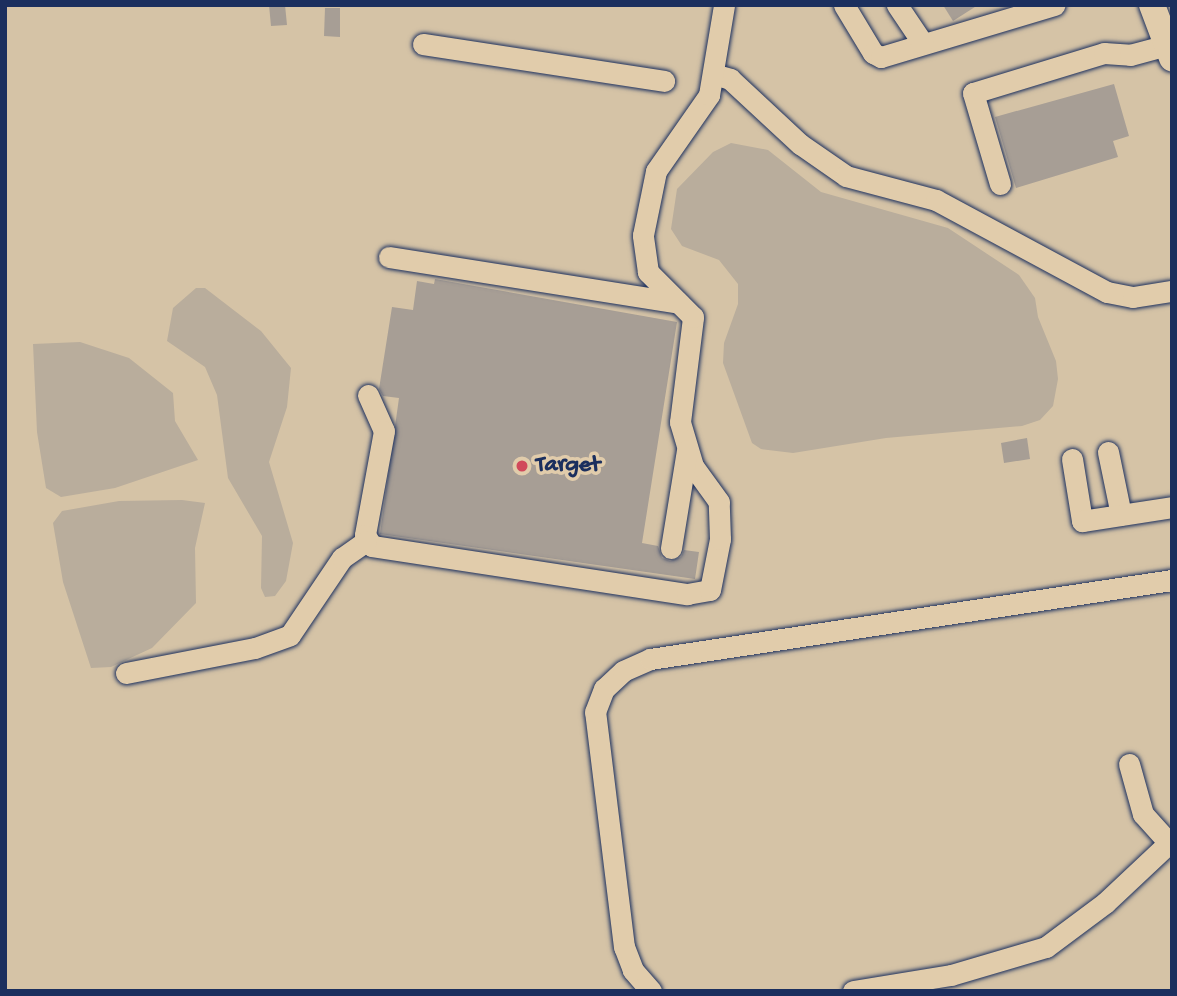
<!DOCTYPE html>
<html>
<head>
<meta charset="utf-8">
<style>
  body { margin:0 }
  #map { position:relative; width:1177px; height:996px; overflow:hidden; background:#d5c3a6; font-family:"Gochi Hand",sans-serif }
  div>[style] { position:absolute }
  .green>* { inset:0; background:#b9ad9c }
  .building>* { inset:0; background:#a79e95 }
  .roads { filter:drop-shadow(0 0 2px #1b2f5e) drop-shadow(0 0 2px #1b2f5e) }
  .minor>* { height:21px; margin:-10.5px; padding:0 10.5px; transform-origin:10.5px; border-radius:10.5px; background:#e1ccab }
  .major>* { height:26px; margin:-13px; padding:0 13px; transform-origin:13px; border-radius:13px; background:#e1ccab }
  .dots>* { width:19px; height:19px; translate:-50% -50%; box-sizing:border-box; border:4px solid #e1ccab; border-radius:50% }
  span { translate:-50% -50%; white-space:nowrap; text-align:center; line-height:1.15; -webkit-text-stroke:7px #e1ccab; paint-order:stroke }
  .poi-label { font-size:23px; color:#1b2f5e; font-weight:700 }
  .left { translate:0 -50%; text-align:left }
  .frame { position:absolute; inset:0; border:7px solid #1b2f5e; pointer-events:none }
</style>
</head>
<body>
<div id="map">
  <div class="green">
    <i style="clip-path:polygon(731px 143px,768px 150px,821px 192px,948px 228px,1019px 275px,1035px 298px,1038px 317px,1056px 361px,1058px 379px,1053px 406px,1040px 420px,1022px 426px,886px 438px,793px 453px,761px 449px,752px 443px,723px 363px,724px 343px,738px 304px,738px 284px,719px 260px,682px 246px,671px 229px,677px 189px,713px 152px)"></i>
    <i style="clip-path:polygon(196px 288px,205px 288px,261px 331px,291px 368px,287px 407px,269px 462px,293px 543px,286px 581px,275px 596px,265px 597px,261px 588px,262px 536px,228px 478px,217px 395px,205px 367px,167px 341px,173px 308px)"></i>
    <i style="clip-path:polygon(80px 342px,129px 358px,173px 393px,175px 421px,198px 460px,115px 488px,61px 497px,46px 488px,37px 432px,33px 344px)"></i>
    <i style="clip-path:polygon(182px 500px,205px 503px,195px 548px,196px 603px,152px 648px,111px 667px,91px 668px,63px 582px,53px 523px,62px 511px,119px 501px)"></i>
  </div>
  <div class="building">
    <i style="clip-path:polygon(269px 5px,285px 5px,287px 25px,271px 26px)"></i>
    <i style="clip-path:polygon(943px 5px,978px 5px,953px 21px)"></i>
    <i style="clip-path:polygon(325px 8px,340px 8px,340px 37px,324px 36px)"></i>
    <i style="clip-path:polygon(1114px 84px,1129px 136px,1113px 141px,1118px 157px,1016px 188px,995px 117px)"></i>
    <i style="clip-path:polygon(435px 279px,677px 322px,642px 543px,658px 546px,662px 558px,670px 561px,681px 557px,684px 550px,699px 552px,695px 579px,380px 534px,399px 398px,383px 396px,379px 389px,392px 307px,413px 310px,417px 281px,434px 284px)"></i>
    <i style="clip-path:polygon(1027px 438px,1030px 459px,1004px 463px,1001px 443px)"></i>
  </div>
  <div class="roads">
    <div class="minor">
      <i style="left:844px;top:5px;width:56px;rotate:58.9deg"></i>
      <i style="left:873px;top:53px;width:9px;rotate:27deg"></i>
      <i style="left:881px;top:57px;width:181px;rotate:-16.7deg"></i>
      <i style="left:897px;top:5px;width:45px;rotate:56deg"></i>
      <i style="left:423px;top:44px;width:244px;rotate:8.7deg"></i>
      <i style="left:713px;top:74px;width:18px;rotate:16deg"></i>
      <i style="left:730px;top:79px;width:96px;rotate:42.9deg"></i>
      <i style="left:800px;top:144px;width:56px;rotate:34.8deg"></i>
      <i style="left:846px;top:176px;width:93px;rotate:14.9deg"></i>
      <i style="left:936px;top:200px;width:194px;rotate:28.3deg"></i>
      <i style="left:1107px;top:292px;width:26px;rotate:11deg"></i>
      <i style="left:1133px;top:297px;width:39px;rotate:-9deg"></i>
      <i style="left:1000px;top:184px;width:95px;rotate:-106.5deg"></i>
      <i style="left:973px;top:93px;width:137px;rotate:-17deg"></i>
      <i style="left:1104px;top:53px;width:26px;rotate:4deg"></i>
      <i style="left:1130px;top:55px;width:38px;rotate:-15deg"></i>
      <i style="left:389px;top:257px;width:293px;rotate:9deg"></i>
      <i style="left:368px;top:395px;width:39px;rotate:66deg"></i>
      <i style="left:384px;top:431px;width:106px;rotate:100.4deg"></i>
      <i style="left:365px;top:535px;width:13px;rotate:58deg"></i>
      <i style="left:372px;top:546px;width:319px;rotate:8.7deg"></i>
      <i style="left:687px;top:594px;width:23px;rotate:-10deg"></i>
      <i style="left:710px;top:590px;width:52px;rotate:-78.9deg"></i>
      <i style="left:720px;top:539px;width:37px;rotate:-92deg"></i>
      <i style="left:719px;top:502px;width:44px;rotate:-125.8deg"></i>
      <i style="left:693px;top:466px;width:46px;rotate:-106.5deg"></i>
      <i style="left:680px;top:422px;width:106px;rotate:-82.9deg"></i>
      <i style="left:693px;top:317px;width:64px;rotate:-135deg"></i>
      <i style="left:648px;top:272px;width:37px;rotate:-98deg"></i>
      <i style="left:643px;top:235px;width:65px;rotate:-78.5deg"></i>
      <i style="left:656px;top:171px;width:93px;rotate:-55.1deg"></i>
      <i style="left:709px;top:95px;width:91px;rotate:-80.5deg"></i>
      <i style="left:1108px;top:452px;width:64px;rotate:78.3deg"></i>
      <i style="left:1072px;top:459px;width:63px;rotate:80.8deg"></i>
      <i style="left:1082px;top:521px;width:91px;rotate:-8.8deg"></i>
      <i style="left:671px;top:548px;width:99px;rotate:-80.7deg"></i>
      <i style="left:126px;top:673px;width:131px;rotate:-11deg"></i>
      <i style="left:255px;top:648px;width:37px;rotate:-20deg"></i>
      <i style="left:290px;top:635px;width:93px;rotate:-56deg"></i>
      <i style="left:342px;top:558px;width:29px;rotate:-35deg"></i>
      <i style="left:1129px;top:764px;width:52px;rotate:74.4deg"></i>
      <i style="left:1143px;top:814px;width:38px;rotate:48deg"></i>
      <i style="left:651px;top:991px;width:28px;rotate:-131deg"></i>
      <i style="left:633px;top:970px;width:25px;rotate:-111deg"></i>
      <i style="left:624px;top:947px;width:237px;rotate:-97deg"></i>
      <i style="left:595px;top:712px;width:25px;rotate:-69deg"></i>
      <i style="left:604px;top:689px;width:26px;rotate:-43deg"></i>
      <i style="left:623px;top:671px;width:30px;rotate:-24deg"></i>
      <i style="left:650px;top:659px;width:528px;rotate:-8.61deg"></i>
      <i style="left:853px;top:991px;width:99px;rotate:-9.3deg"></i>
      <i style="left:951px;top:975px;width:99px;rotate:-16.4deg"></i>
      <i style="left:1046px;top:947px;width:74px;rotate:-36.7deg"></i>
      <i style="left:1105px;top:903px;width:92px;rotate:-43.2deg"></i>
    </div>
    <div class="major">
      <i style="left:1152px;top:5px;width:57px;rotate:69.3deg"></i>
    </div>
  </div>
  <div class="dots">
    <i style="left:522px;top:466px;background:#d1495b"></i>
  </div>
  <div class="poi-label">
    <span class="left" style="left:536px;top:466px">Target</span>
  </div>
  <div class="frame"></div>
</div>
</body>
</html>
